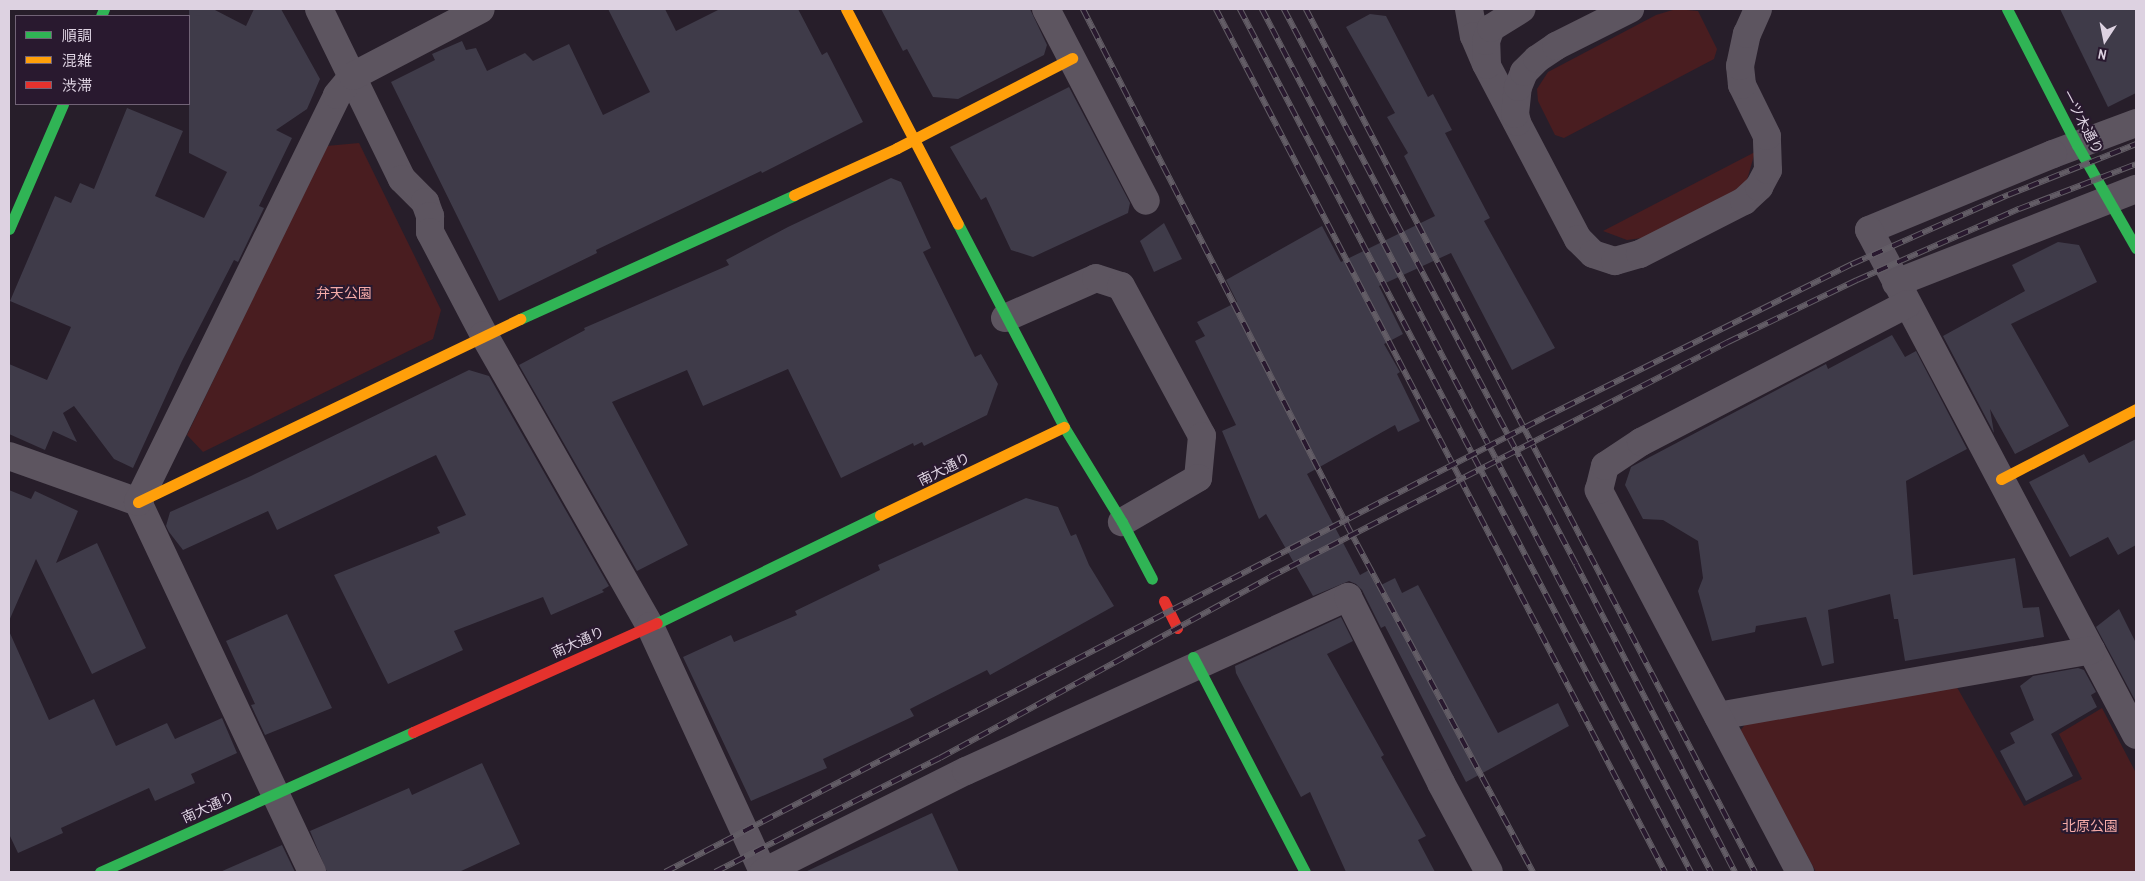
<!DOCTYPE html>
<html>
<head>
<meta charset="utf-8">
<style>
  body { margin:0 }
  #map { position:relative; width:2145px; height:881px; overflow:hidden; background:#271e2a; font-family:"Archivo Narrow","Noto Sans JP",sans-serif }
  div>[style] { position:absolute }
  .green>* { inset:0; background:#491d20 }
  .building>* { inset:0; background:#3f3b49 }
  .street>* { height:28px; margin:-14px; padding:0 14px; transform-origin:14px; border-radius:14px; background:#5d5560 }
  .fast>* { height:11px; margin:-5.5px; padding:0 5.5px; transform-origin:5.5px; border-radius:5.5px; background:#30b455 }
  .slow>* { height:11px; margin:-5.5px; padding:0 5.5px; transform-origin:5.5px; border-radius:5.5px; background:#ff9f0a }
  .jam>* { height:11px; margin:-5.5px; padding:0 5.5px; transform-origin:5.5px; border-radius:5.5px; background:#e5322d }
  .rail>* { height:5.5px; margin-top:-2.75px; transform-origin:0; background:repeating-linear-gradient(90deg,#29192f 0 11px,#635d66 0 22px); box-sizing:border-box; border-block:1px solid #635d66 }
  span { translate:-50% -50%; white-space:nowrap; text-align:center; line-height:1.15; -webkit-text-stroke:4px #29192f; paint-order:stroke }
  .street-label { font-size:14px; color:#ddd2e1 }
  .park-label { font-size:14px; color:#f5aba8 }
  .frame { position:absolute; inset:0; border:10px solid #ddd2e1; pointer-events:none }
  .legend { position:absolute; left:15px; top:15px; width:175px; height:90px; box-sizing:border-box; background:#29192f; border:1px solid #716376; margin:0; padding:6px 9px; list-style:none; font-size:15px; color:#ddd2e1 }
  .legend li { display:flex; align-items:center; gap:10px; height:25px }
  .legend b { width:25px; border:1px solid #716376 }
  .north { position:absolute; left:2080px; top:15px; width:50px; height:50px; -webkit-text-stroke:4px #29192f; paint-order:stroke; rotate:191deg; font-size:14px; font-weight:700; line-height:20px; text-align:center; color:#ddd2e1 }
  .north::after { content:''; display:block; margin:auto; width:18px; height:22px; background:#ddd2e1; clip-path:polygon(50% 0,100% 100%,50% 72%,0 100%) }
</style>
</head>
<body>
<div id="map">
  <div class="green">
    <i style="clip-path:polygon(1676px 9px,1698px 11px,1717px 49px,1714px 59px,1564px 138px,1555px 135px,1538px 101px,1537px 89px,1548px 72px,1656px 15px)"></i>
    <i style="clip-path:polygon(359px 143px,441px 310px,433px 339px,203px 452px,187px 435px,326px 146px)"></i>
    <i style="clip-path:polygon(1755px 152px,1747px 180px,1736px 192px,1642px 238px,1627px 240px,1603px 231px)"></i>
    <i style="clip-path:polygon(1954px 682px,2024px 806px,2082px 779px,2059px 734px,2102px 708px,2136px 773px,2136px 872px,1816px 872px,1740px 731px,1747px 722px)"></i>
  </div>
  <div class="building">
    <i style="clip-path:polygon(189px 9px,213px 9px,246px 26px,254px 9px,281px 9px,320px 79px,307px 109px,276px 130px,292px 138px,259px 206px,264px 208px,238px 262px,234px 260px,182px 361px,133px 468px,114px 459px,74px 406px,63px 413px,77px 442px,53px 431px,45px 450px,9px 434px,9px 364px,47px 380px,71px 327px,10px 301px,55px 196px,71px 203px,80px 183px,94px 189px,127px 108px,183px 131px,155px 196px,204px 218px,227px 172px,189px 153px)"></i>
    <i style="clip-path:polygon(608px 9px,665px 9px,676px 31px,720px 9px,798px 9px,822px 55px,827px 52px,863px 122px,762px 173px,761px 171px,596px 250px,597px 253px,499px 301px,391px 82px,435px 60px,432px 54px,462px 41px,466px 50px,476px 48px,487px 71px,525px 53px,533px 61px,569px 44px,603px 115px,650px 92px)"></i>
    <i style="clip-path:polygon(881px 9px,1030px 9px,1047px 45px,1044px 55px,958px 99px,933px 97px,907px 49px,903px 51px)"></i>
    <i style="clip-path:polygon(2060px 9px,2136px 9px,2136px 93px,2108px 107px)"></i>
    <i style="clip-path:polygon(1370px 14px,1386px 16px,1428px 97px,1433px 94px,1452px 130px,1445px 133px,1490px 218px,1484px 221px,1555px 348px,1512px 370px,1451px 253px,1379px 286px,1403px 334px,1384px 344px,1400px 372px,1397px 374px,1420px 421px,1398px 432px,1395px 425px,1307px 474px,1360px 575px,1369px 570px,1377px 587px,1395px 578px,1402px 593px,1418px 585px,1498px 733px,1558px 703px,1569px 726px,1466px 782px,1385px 626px,1381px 628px,1362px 590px,1356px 584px,1349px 581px,1313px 596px,1266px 514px,1259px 519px,1222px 431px,1236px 425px,1195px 341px,1205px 336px,1197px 322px,1237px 302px,1226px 280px,1322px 226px,1341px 262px,1435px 216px,1404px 156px,1408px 153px,1387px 117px,1395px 113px,1346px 27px)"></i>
    <i style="clip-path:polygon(1069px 87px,1130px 203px,1128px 213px,1033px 257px,1011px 250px,986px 197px,981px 200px,950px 147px)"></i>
    <i style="clip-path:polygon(891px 178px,901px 182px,931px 248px,923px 252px,975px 357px,981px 354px,998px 384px,987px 415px,924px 446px,922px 442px,914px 446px,913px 443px,841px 478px,788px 369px,703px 406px,687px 370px,612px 402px,688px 545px,637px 571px,519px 365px,585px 330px,584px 328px,729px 265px,726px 260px,788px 227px)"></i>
    <i style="clip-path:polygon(1164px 223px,1182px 259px,1154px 272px,1140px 241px)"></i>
    <i style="clip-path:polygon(2058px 242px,2079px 245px,2097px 282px,2011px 324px,2069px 426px,2015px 454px,1990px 409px,1994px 433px,1943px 336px,2025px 291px,2012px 265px)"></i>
    <i style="clip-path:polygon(1892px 335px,1905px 357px,1916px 351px,1967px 449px,1906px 481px,1913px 575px,2015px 558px,2023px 608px,2039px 607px,2044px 637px,1905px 661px,1898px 619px,1894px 619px,1890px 594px,1828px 610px,1834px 663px,1822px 666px,1806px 617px,1756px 626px,1755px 632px,1712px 641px,1698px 591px,1703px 578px,1698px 541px,1663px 520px,1643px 519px,1625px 485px,1631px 467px,1826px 364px,1828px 369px)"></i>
    <i style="clip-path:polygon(469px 370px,489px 376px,609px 586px,602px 590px,604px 592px,551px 615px,543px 597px,454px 631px,463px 650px,388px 684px,334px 575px,440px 533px,437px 527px,466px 515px,436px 455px,277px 530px,268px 511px,183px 550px,169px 532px,166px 526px,170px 512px,251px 476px)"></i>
    <i style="clip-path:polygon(2136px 439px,2136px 545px,2118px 555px,2108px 537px,2070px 557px,2029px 482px,2084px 454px,2089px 463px)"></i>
    <i style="clip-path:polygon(9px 490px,31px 499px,35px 491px,78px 511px,56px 563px,97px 543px,146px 648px,92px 674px,36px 559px,9px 621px)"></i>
    <i style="clip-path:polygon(1026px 498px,1058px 507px,1071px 536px,1076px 534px,1089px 565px,1114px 606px,990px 675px,987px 670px,910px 709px,914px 716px,823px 759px,827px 768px,751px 801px,683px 657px,731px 635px,734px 642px,797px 615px,795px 611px,880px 570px,878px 565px)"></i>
    <i style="clip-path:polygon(2119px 609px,2136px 643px,2136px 702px,2096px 627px)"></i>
    <i style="clip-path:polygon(287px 614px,332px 708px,265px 735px,251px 705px,255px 704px,226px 641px)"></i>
    <i style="clip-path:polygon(1341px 617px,1353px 641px,1327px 654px,1384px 755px,1381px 757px,1426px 836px,1418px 840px,1435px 872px,1346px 872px,1310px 792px,1301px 797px,1236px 673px,1235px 666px)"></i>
    <i style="clip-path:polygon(9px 631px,49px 720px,94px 699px,116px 746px,167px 723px,175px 739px,222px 718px,237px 753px,191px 774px,195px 783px,155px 801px,149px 788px,61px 828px,63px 833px,18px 853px,9px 834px)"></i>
    <i style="clip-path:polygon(2078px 668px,2084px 670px,2096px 692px,2091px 695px,2097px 707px,2051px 734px,2073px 776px,2026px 801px,2000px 751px,2015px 743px,2010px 733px,2034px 720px,2020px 686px,2033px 676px)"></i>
    <i style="clip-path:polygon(482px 763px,520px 844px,459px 872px,327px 872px,310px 831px,409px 788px,412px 795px)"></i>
    <i style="clip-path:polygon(932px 813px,959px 872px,805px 872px)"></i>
    <i style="clip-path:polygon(282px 845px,295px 872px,220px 872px)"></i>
  </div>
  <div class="street">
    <i style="left:319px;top:9px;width:189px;rotate:64deg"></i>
    <i style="left:402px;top:179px;width:33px;rotate:45deg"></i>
    <i style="left:425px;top:202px;width:15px;rotate:70deg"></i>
    <i style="left:430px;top:216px;width:16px;rotate:90deg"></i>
    <i style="left:430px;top:232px;width:116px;rotate:62.3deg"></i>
    <i style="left:484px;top:335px;width:335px;rotate:60.3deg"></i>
    <i style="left:650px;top:626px;width:271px;rotate:65.3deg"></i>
    <i style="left:1046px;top:9px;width:216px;rotate:62.5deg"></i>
    <i style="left:1469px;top:9px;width:27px;rotate:80deg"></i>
    <i style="left:1474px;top:36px;width:30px;rotate:67deg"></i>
    <i style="left:1486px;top:64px;width:198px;rotate:62.3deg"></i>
    <i style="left:1578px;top:239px;width:21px;rotate:45deg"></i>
    <i style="left:1593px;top:254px;width:23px;rotate:18deg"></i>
    <i style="left:1615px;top:261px;width:26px;rotate:-16deg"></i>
    <i style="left:1640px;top:254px;width:117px;rotate:-27deg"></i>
    <i style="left:1744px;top:201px;width:21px;rotate:-43deg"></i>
    <i style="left:1759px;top:187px;width:19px;rotate:-62deg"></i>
    <i style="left:1768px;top:170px;width:34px;rotate:-92deg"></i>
    <i style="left:1767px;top:136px;width:57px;rotate:-116.1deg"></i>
    <i style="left:1742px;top:85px;width:19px;rotate:-96deg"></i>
    <i style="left:1740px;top:66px;width:33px;rotate:-78deg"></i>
    <i style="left:1747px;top:34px;width:27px;rotate:-66deg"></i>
    <i style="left:1487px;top:65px;width:24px;rotate:-92deg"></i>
    <i style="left:1486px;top:41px;width:14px;rotate:-69deg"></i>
    <i style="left:1491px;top:28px;width:36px;rotate:-32deg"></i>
    <i style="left:1517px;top:122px;width:8px;rotate:-104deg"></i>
    <i style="left:1515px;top:114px;width:27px;rotate:-84deg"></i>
    <i style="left:1518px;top:87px;width:16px;rotate:-68deg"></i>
    <i style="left:1524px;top:72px;width:18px;rotate:-45deg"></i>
    <i style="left:1537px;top:59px;width:23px;rotate:-34deg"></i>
    <i style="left:1556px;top:46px;width:83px;rotate:-26.6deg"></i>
    <i style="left:2136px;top:123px;width:89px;rotate:159.5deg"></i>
    <i style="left:2053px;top:154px;width:199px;rotate:157.6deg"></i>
    <i style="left:1869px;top:230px;width:571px;rotate:62.13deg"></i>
    <i style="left:1896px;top:283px;width:258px;rotate:-21.4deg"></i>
    <i style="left:1005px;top:318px;width:99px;rotate:-23.7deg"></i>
    <i style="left:1096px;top:278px;width:26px;rotate:18deg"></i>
    <i style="left:1121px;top:286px;width:170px;rotate:61.6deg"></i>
    <i style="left:1202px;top:436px;width:42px;rotate:95.4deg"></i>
    <i style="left:1198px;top:478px;width:88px;rotate:149.9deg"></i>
    <i style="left:9px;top:456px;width:137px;rotate:19.6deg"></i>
    <i style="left:138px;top:502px;width:409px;rotate:64.8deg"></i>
    <i style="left:138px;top:502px;width:453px;rotate:-63.9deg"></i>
    <i style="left:337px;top:95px;width:25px;rotate:-50deg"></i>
    <i style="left:353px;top:76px;width:144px;rotate:-27.6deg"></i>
    <i style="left:1718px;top:716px;width:379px;rotate:-10deg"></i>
    <i style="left:764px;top:872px;width:226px;rotate:-26.6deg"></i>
    <i style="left:966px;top:771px;width:420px;rotate:-24.5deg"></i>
    <i style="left:1348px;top:597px;width:208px;rotate:63.4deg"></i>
    <i style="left:1441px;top:783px;width:101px;rotate:61.7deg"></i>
    <i style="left:1800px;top:872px;width:432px;rotate:-117.8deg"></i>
    <i style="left:1599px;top:490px;width:25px;rotate:-76deg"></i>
    <i style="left:1605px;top:466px;width:43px;rotate:-33.7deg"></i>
    <i style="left:1641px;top:442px;width:300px;rotate:-27.4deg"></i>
  </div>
  <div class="fast">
    <i style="left:2007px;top:9px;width:153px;rotate:62.8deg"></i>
    <i style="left:2077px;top:145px;width:119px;rotate:60.2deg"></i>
    <i style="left:101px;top:16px;width:8px;rotate:-67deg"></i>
    <i style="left:958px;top:224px;width:229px;rotate:62.4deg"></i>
    <i style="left:1064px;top:427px;width:111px;rotate:58.6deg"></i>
    <i style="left:1122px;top:522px;width:64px;rotate:62.2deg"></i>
    <i style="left:9px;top:229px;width:136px;rotate:-66.6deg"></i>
    <i style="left:520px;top:319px;width:301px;rotate:-24.3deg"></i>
    <i style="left:657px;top:623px;width:248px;rotate:-25.8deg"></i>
    <i style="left:1193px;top:657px;width:242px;rotate:62.5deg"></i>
    <i style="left:100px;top:872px;width:343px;rotate:-24.1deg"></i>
  </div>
  <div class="slow">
    <i style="left:846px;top:9px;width:242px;rotate:62.5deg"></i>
    <i style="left:794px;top:195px;width:113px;rotate:-24.5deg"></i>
    <i style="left:897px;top:148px;width:197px;rotate:-27.2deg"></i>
    <i style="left:2001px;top:479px;width:152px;rotate:-27.4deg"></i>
    <i style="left:138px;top:502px;width:424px;rotate:-25.6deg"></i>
    <i style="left:880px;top:515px;width:204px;rotate:-25.6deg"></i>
  </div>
  <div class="jam">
    <i style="left:1164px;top:601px;width:30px;rotate:64deg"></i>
    <i style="left:413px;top:732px;width:267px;rotate:-24.1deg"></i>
  </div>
  <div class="rail">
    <i style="left:1083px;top:9px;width:580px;rotate:62.9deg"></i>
    <i style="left:1347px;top:525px;width:394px;rotate:61.8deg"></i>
    <i style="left:1216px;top:9px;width:973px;rotate:62.51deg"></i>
    <i style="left:1240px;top:9px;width:974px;rotate:62.41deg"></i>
    <i style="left:1262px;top:9px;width:973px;rotate:62.51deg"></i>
    <i style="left:1284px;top:9px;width:627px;rotate:62.25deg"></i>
    <i style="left:1576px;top:564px;width:347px;rotate:62.7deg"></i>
    <i style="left:1306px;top:9px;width:973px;rotate:62.51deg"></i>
    <i style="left:665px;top:872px;width:991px;rotate:-27.34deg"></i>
    <i style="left:1545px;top:417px;width:343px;rotate:-26.5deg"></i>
    <i style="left:1852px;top:264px;width:171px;rotate:-23.9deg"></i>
    <i style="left:2008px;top:195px;width:138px;rotate:-21.7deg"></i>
    <i style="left:715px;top:872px;width:252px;rotate:-26.9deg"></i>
    <i style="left:940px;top:758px;width:376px;rotate:-28.7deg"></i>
    <i style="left:1270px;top:577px;width:515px;rotate:-27.16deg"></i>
    <i style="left:1728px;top:342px;width:143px;rotate:-25.7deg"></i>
    <i style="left:1857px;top:280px;width:177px;rotate:-23.7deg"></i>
    <i style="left:2019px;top:209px;width:125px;rotate:-21deg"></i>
  </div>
  <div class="street-label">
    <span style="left:2083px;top:122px;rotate:62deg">一ツ木通り</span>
    <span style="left:944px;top:469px;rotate:-26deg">南大通り</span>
    <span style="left:578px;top:642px;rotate:-24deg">南大通り</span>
    <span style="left:208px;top:807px;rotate:-24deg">南大通り</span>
  </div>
  <div class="park-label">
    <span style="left:344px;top:293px">弁天公園</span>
    <span style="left:2090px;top:826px">北原公園</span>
  </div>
  <div class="frame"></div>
  <ul class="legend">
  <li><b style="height:6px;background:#30b455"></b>順調</li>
  <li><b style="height:6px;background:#ff9f0a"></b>混雑</li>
  <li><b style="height:6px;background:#e5322d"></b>渋滞</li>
  </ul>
  <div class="north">N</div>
</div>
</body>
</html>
